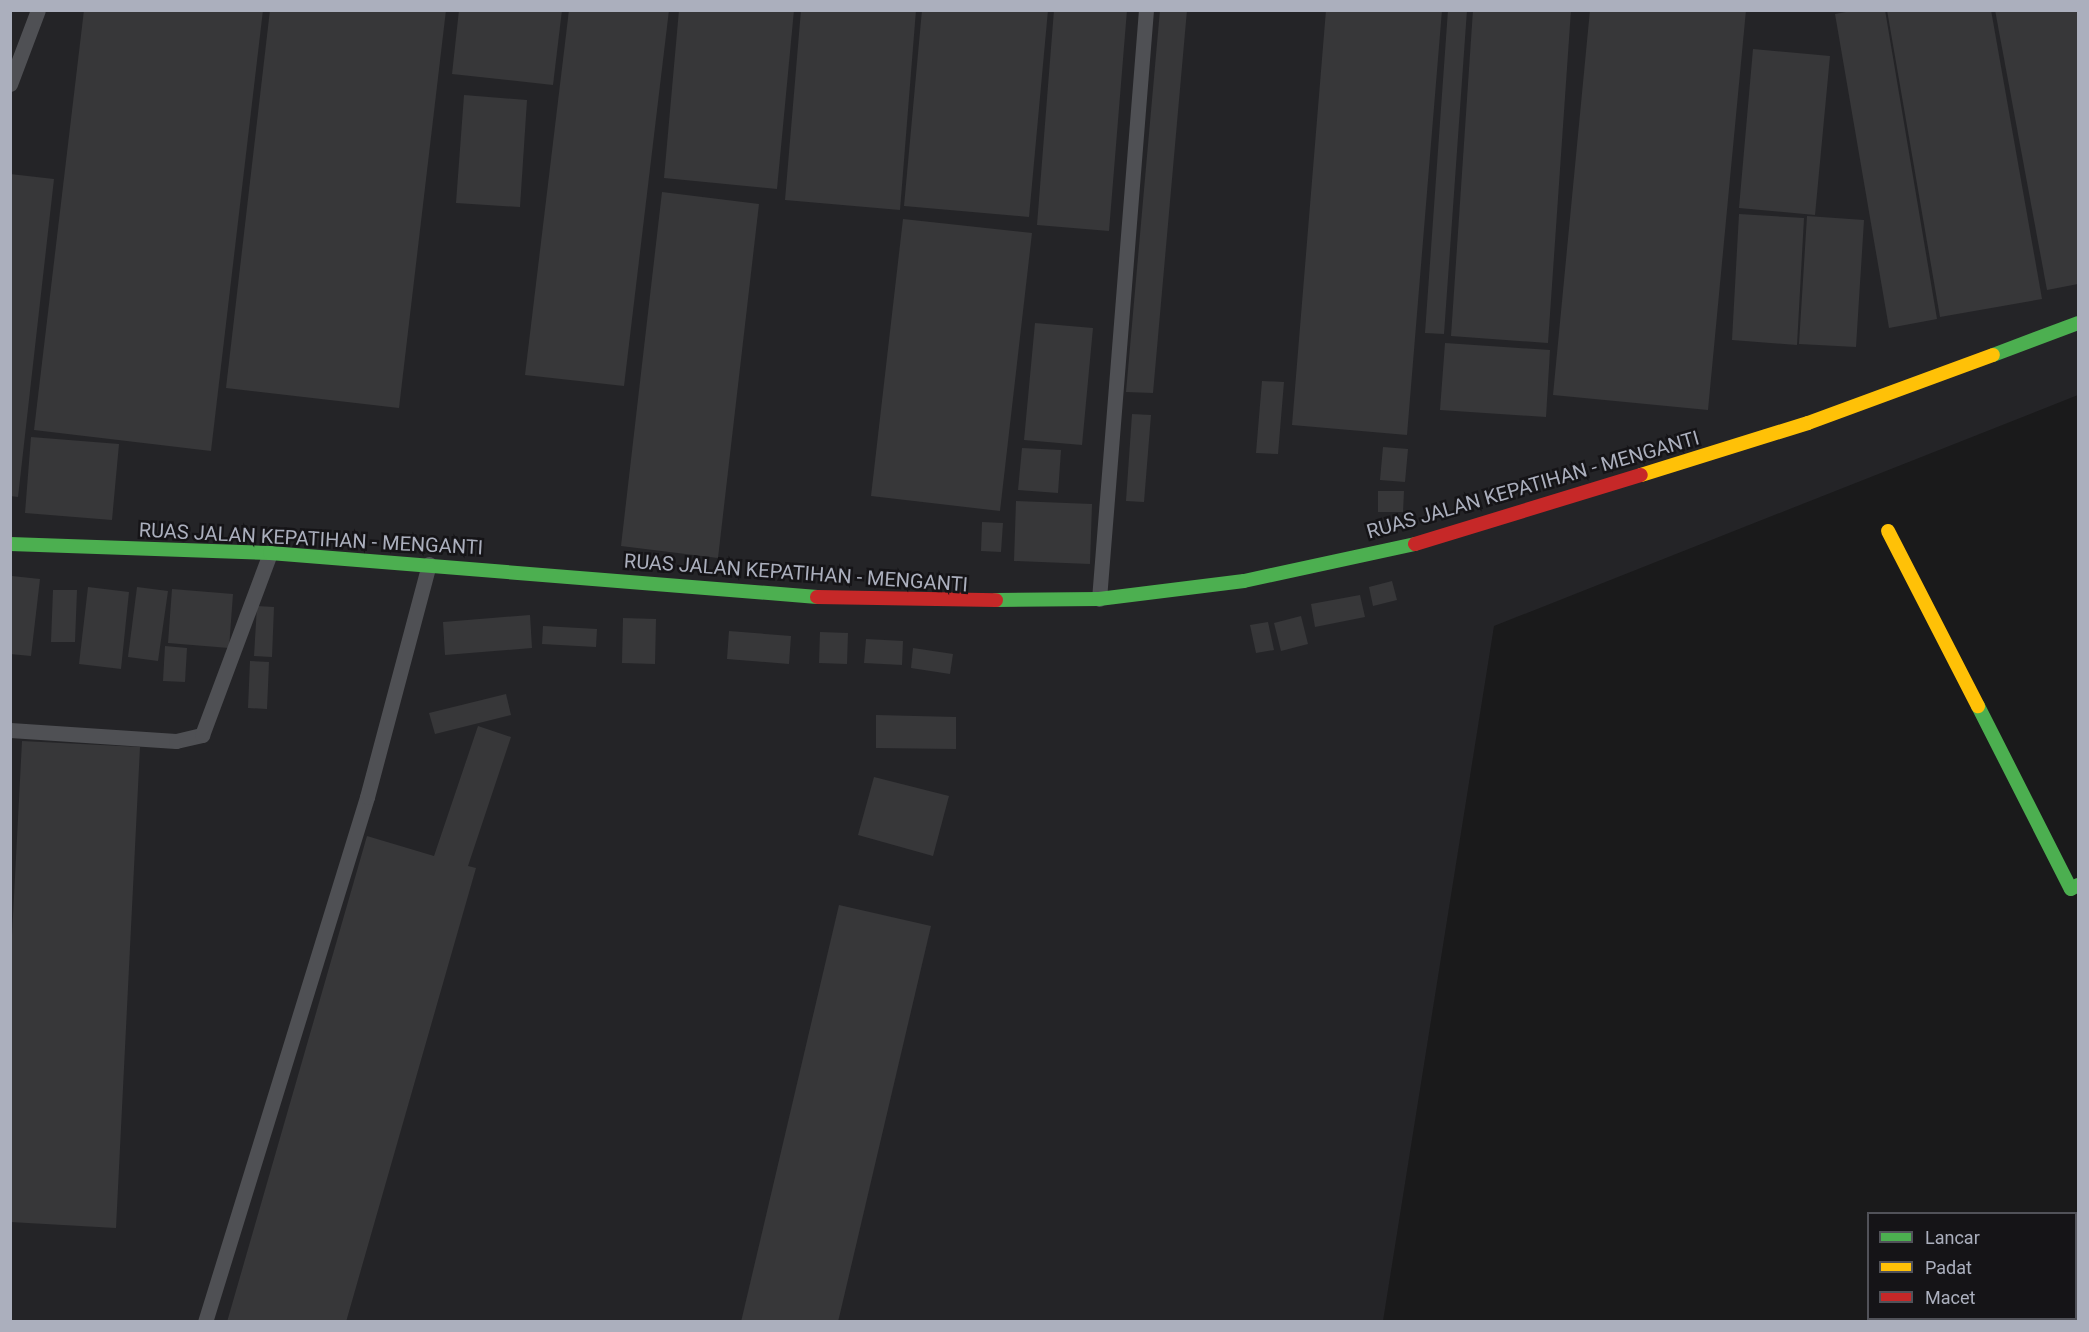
<!DOCTYPE html>
<html>
<head>
<meta charset="utf-8">
<style>
  body { margin:0 }
  #map { position:relative; width:2089px; height:1332px; overflow:hidden; background:#1a1a1b; font-family:Roboto,sans-serif }
  div>[style] { position:absolute }
  .built>* { inset:0; background:#242427 }
  .building>* { inset:0; background:#373739 }
  .lane>* { height:15px; margin:-7.5px; padding:0 7.5px; transform-origin:7.5px; border-radius:7.5px; background:#4f5054 }
  .fast>* { height:14px; margin:-7px; padding:0 7px; transform-origin:7px; border-radius:7px; background:#4caf50 }
  .slow>* { height:14px; margin:-7px; padding:0 7px; transform-origin:7px; border-radius:7px; background:#ffc107 }
  .jam>* { height:14px; margin:-7px; padding:0 7px; transform-origin:7px; border-radius:7px; background:#c62828 }
  span { translate:-50% -50%; white-space:nowrap; text-align:center; line-height:1.15; -webkit-text-stroke:5px #151417; paint-order:stroke }
  .street-label { font-size:20px; color:#abafbd }
  .frame { position:absolute; inset:0; border:12px solid #abafbd; pointer-events:none }
  .legend { position:absolute; left:1867px; top:1212px; width:210px; height:108px; box-sizing:border-box; background:#151417; border:2px solid #515259; margin:0; padding:8px 10px; list-style:none; font-size:18px; color:#abafbd }
  .legend li { display:flex; align-items:center; gap:12px; height:30px }
  .legend b { width:30px; border:2px solid #515259 }
</style>
</head>
<body>
<div id="map">
  <div class="built">
    <i style="clip-path:polygon(10px 11px,2078px 11px,2078px 395px,1494px 626px,1383px 1321px,11px 1321px)"></i>
  </div>
  <div class="building">
    <i style="clip-path:polygon(84px 10px,263px 10px,211px 451px,34px 430px)"></i>
    <i style="clip-path:polygon(270px 10px,446px 10px,399px 408px,226px 388px)"></i>
    <i style="clip-path:polygon(459px 10px,562px 10px,553px 85px,452px 74px)"></i>
    <i style="clip-path:polygon(569px 10px,669px 10px,624px 386px,525px 375px)"></i>
    <i style="clip-path:polygon(679px 10px,794px 10px,777px 189px,664px 178px)"></i>
    <i style="clip-path:polygon(801px 10px,916px 10px,900px 210px,785px 200px)"></i>
    <i style="clip-path:polygon(922px 10px,1048px 10px,1029px 217px,904px 206px)"></i>
    <i style="clip-path:polygon(1054px 10px,1127px 10px,1109px 231px,1037px 225px)"></i>
    <i style="clip-path:polygon(1160px 10px,1187px 10px,1153px 393px,1126px 392px)"></i>
    <i style="clip-path:polygon(1326px 10px,1442px 10px,1407px 435px,1292px 425px)"></i>
    <i style="clip-path:polygon(1448px 10px,1467px 10px,1444px 334px,1425px 333px)"></i>
    <i style="clip-path:polygon(1473px 10px,1571px 10px,1548px 343px,1451px 336px)"></i>
    <i style="clip-path:polygon(1590px 10px,1746px 10px,1708px 410px,1553px 395px)"></i>
    <i style="clip-path:polygon(1857px 10px,1885px 10px,1937px 319px,1889px 328px,1835px 14px)"></i>
    <i style="clip-path:polygon(1887px 10px,1991px 10px,2042px 299px,1940px 317px)"></i>
    <i style="clip-path:polygon(1995px 10px,2078px 10px,2078px 284px,2047px 290px)"></i>
    <i style="clip-path:polygon(1753px 49px,1830px 56px,1815px 215px,1739px 208px)"></i>
    <i style="clip-path:polygon(464px 95px,527px 100px,520px 207px,456px 203px)"></i>
    <i style="clip-path:polygon(10px 174px,54px 179px,18px 497px,10px 496px)"></i>
    <i style="clip-path:polygon(662px 192px,759px 204px,718px 558px,621px 546px)"></i>
    <i style="clip-path:polygon(1739px 214px,1804px 218px,1797px 345px,1732px 340px)"></i>
    <i style="clip-path:polygon(1807px 216px,1864px 220px,1856px 347px,1799px 344px)"></i>
    <i style="clip-path:polygon(903px 219px,1032px 233px,1000px 511px,871px 496px)"></i>
    <i style="clip-path:polygon(1035px 323px,1093px 328px,1082px 445px,1024px 440px)"></i>
    <i style="clip-path:polygon(1445px 343px,1550px 350px,1546px 417px,1440px 410px)"></i>
    <i style="clip-path:polygon(1262px 381px,1284px 382px,1278px 454px,1256px 453px)"></i>
    <i style="clip-path:polygon(1132px 414px,1151px 415px,1144px 502px,1126px 501px)"></i>
    <i style="clip-path:polygon(31px 437px,119px 444px,112px 520px,25px 513px)"></i>
    <i style="clip-path:polygon(1383px 447px,1408px 449px,1405px 482px,1380px 480px)"></i>
    <i style="clip-path:polygon(1022px 448px,1061px 450px,1058px 493px,1018px 490px)"></i>
    <i style="clip-path:polygon(1378px 491px,1404px 491px,1403px 512px,1378px 512px)"></i>
    <i style="clip-path:polygon(1016px 501px,1092px 504px,1090px 564px,1014px 561px)"></i>
    <i style="clip-path:polygon(982px 522px,1003px 523px,1001px 552px,981px 551px)"></i>
    <i style="clip-path:polygon(12px 576px,40px 579px,31px 656px,10px 654px)"></i>
    <i style="clip-path:polygon(1392px 581px,1397px 600px,1373px 606px,1369px 587px)"></i>
    <i style="clip-path:polygon(88px 587px,129px 592px,121px 669px,79px 664px)"></i>
    <i style="clip-path:polygon(137px 587px,168px 591px,158px 661px,128px 657px)"></i>
    <i style="clip-path:polygon(172px 589px,233px 594px,229px 648px,168px 643px)"></i>
    <i style="clip-path:polygon(53px 590px,77px 590px,75px 642px,51px 642px)"></i>
    <i style="clip-path:polygon(1360px 595px,1365px 617px,1315px 627px,1311px 604px)"></i>
    <i style="clip-path:polygon(257px 606px,274px 607px,272px 657px,254px 656px)"></i>
    <i style="clip-path:polygon(530px 615px,532px 648px,445px 655px,443px 622px)"></i>
    <i style="clip-path:polygon(1301px 616px,1308px 644px,1281px 651px,1274px 623px)"></i>
    <i style="clip-path:polygon(623px 618px,656px 619px,655px 664px,622px 663px)"></i>
    <i style="clip-path:polygon(1268px 622px,1274px 650px,1256px 653px,1250px 625px)"></i>
    <i style="clip-path:polygon(543px 626px,597px 629px,596px 647px,542px 644px)"></i>
    <i style="clip-path:polygon(729px 631px,791px 636px,789px 664px,727px 659px)"></i>
    <i style="clip-path:polygon(820px 632px,848px 633px,847px 664px,819px 663px)"></i>
    <i style="clip-path:polygon(866px 639px,903px 641px,902px 665px,864px 663px)"></i>
    <i style="clip-path:polygon(165px 646px,187px 648px,185px 682px,163px 681px)"></i>
    <i style="clip-path:polygon(913px 648px,953px 654px,950px 674px,911px 668px)"></i>
    <i style="clip-path:polygon(250px 661px,269px 662px,267px 709px,248px 708px)"></i>
    <i style="clip-path:polygon(506px 694px,511px 715px,435px 734px,429px 713px)"></i>
    <i style="clip-path:polygon(876px 715px,956px 717px,956px 749px,876px 748px)"></i>
    <i style="clip-path:polygon(478px 726px,511px 737px,468px 866px,476px 868px,346px 1322px,227px 1322px,367px 836px,434px 856px)"></i>
    <i style="clip-path:polygon(22px 741px,140px 747px,116px 1228px,10px 1222px,10px 974px)"></i>
    <i style="clip-path:polygon(874px 777px,949px 796px,933px 856px,858px 835px)"></i>
    <i style="clip-path:polygon(839px 905px,931px 926px,838px 1322px,741px 1322px)"></i>
  </div>
  <div class="lane">
    <i style="left:10px;top:84px;width:79px;rotate:-69.3deg"></i>
    <i style="left:1099px;top:599px;width:591px;rotate:-85.44deg"></i>
    <i style="left:10px;top:730px;width:166px;rotate:3.8deg"></i>
    <i style="left:176px;top:741px;width:27px;rotate:-13deg"></i>
    <i style="left:202px;top:735px;width:194px;rotate:-69.5deg"></i>
    <i style="left:205px;top:1322px;width:549px;rotate:-72.85deg"></i>
    <i style="left:367px;top:797px;width:241px;rotate:-75.1deg"></i>
  </div>
  <div class="fast">
    <i style="left:1993px;top:355px;width:91px;rotate:-20.6deg"></i>
    <i style="left:10px;top:544px;width:260px;rotate:2deg"></i>
    <i style="left:270px;top:553px;width:549px;rotate:4.6deg"></i>
    <i style="left:996px;top:600px;width:103px;rotate:-0.6deg"></i>
    <i style="left:1099px;top:599px;width:146px;rotate:-7.1deg"></i>
    <i style="left:1244px;top:581px;width:175px;rotate:-12.2deg"></i>
    <i style="left:1978px;top:706px;width:205px;rotate:63.1deg"></i>
    <i style="left:2071px;top:889px;width:8px;rotate:-30deg"></i>
  </div>
  <div class="slow">
    <i style="left:1641px;top:475px;width:175px;rotate:-17.3deg"></i>
    <i style="left:1808px;top:423px;width:197px;rotate:-20.2deg"></i>
    <i style="left:1888px;top:531px;width:197px;rotate:62.8deg"></i>
  </div>
  <div class="jam">
    <i style="left:1415px;top:544px;width:236px;rotate:-17deg"></i>
    <i style="left:817px;top:597px;width:179px;rotate:1deg"></i>
  </div>
  <div class="street-label">
    <span style="left:1533px;top:485px;rotate:-16deg">RUAS JALAN KEPATIHAN - MENGANTI</span>
    <span style="left:311px;top:539px;rotate:3deg">RUAS JALAN KEPATIHAN - MENGANTI</span>
    <span style="left:796px;top:573px;rotate:4deg">RUAS JALAN KEPATIHAN - MENGANTI</span>
  </div>
  <div class="frame"></div>
  <ul class="legend">
  <li><b style="height:8px;background:#4caf50"></b>Lancar</li>
  <li><b style="height:8px;background:#ffc107"></b>Padat</li>
  <li><b style="height:8px;background:#c62828"></b>Macet</li>
  </ul>
</div>
</body>
</html>
